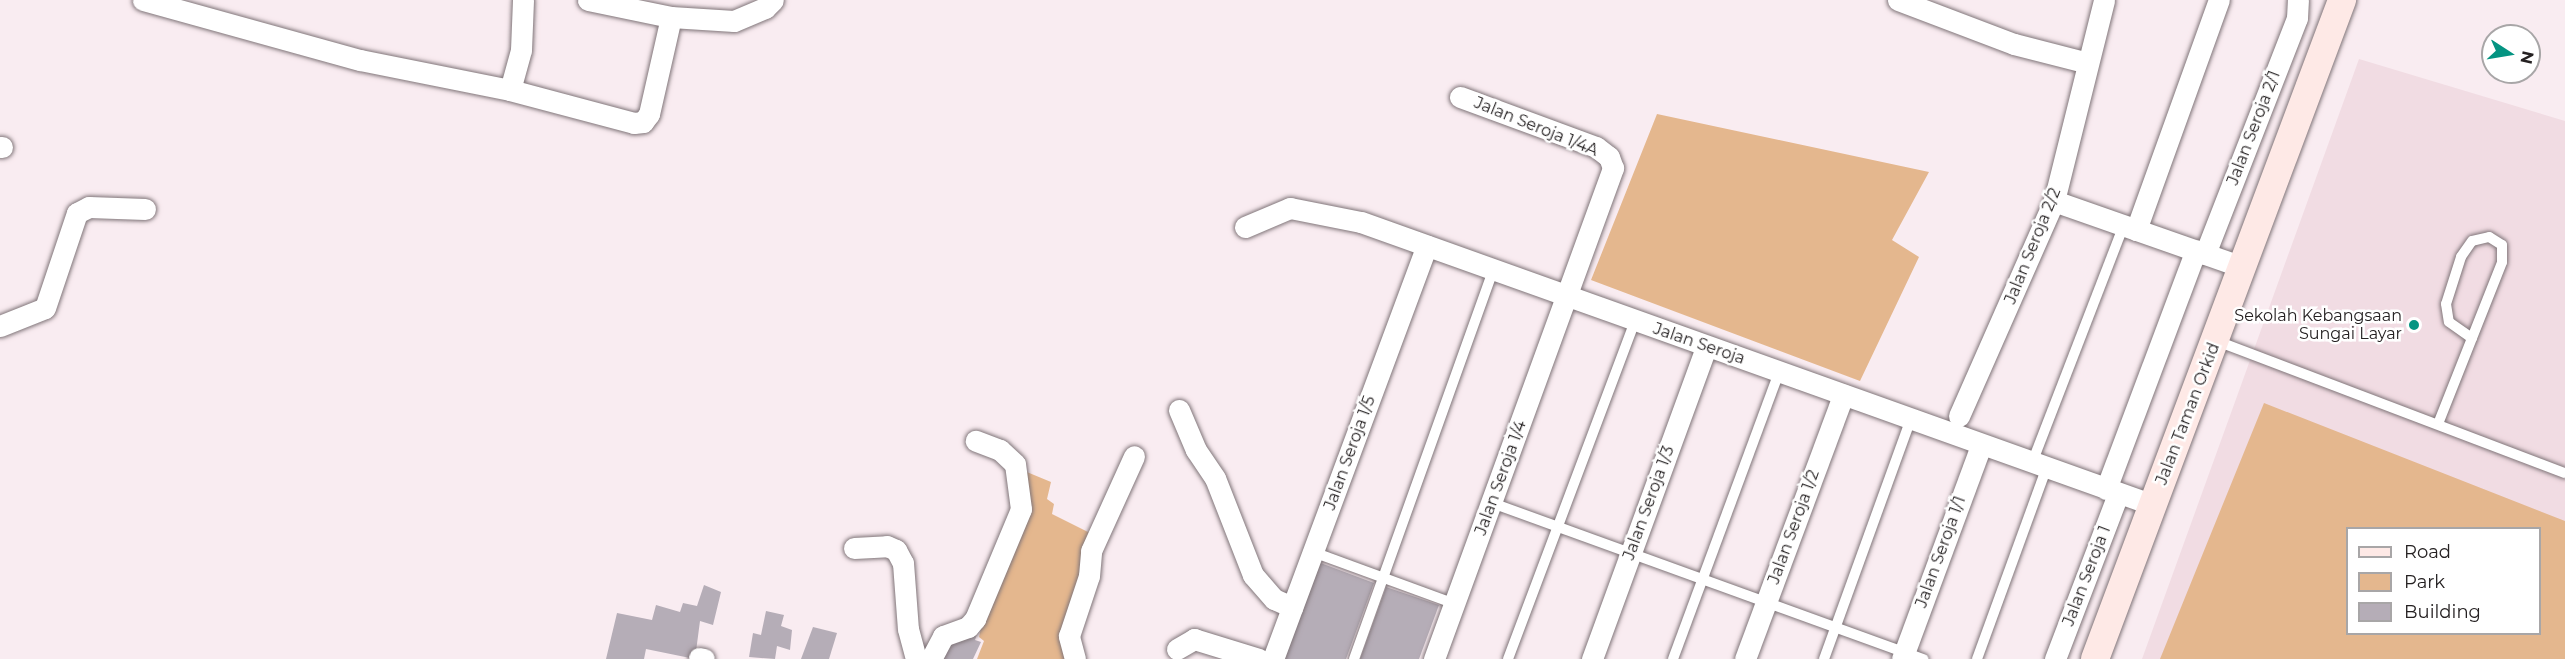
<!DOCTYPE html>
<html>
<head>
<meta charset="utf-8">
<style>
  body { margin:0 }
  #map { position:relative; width:2565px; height:659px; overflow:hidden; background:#f9ecf1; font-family:Montserrat,sans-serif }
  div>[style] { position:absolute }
  .built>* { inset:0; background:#f1dce3 }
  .green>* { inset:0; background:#e4b78e }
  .building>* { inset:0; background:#b5adb7 }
  .roads { filter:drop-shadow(0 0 2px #807579) drop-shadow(0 0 2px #807579) }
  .service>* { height:10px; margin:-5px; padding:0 5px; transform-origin:5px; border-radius:5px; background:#fff }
  .minor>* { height:21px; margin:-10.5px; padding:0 10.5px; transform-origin:10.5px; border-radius:10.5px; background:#fff }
  .secondary>* { height:28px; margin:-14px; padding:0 14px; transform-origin:14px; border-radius:14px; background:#fee9e6 }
  .dots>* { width:16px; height:16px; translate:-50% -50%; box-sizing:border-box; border:3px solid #fff; border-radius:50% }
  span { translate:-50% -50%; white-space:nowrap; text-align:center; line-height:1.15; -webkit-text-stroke:5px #fff; paint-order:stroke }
  .street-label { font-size:16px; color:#252122 }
  .poi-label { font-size:16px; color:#252122 }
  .right { translate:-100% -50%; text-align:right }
  .legend { position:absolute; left:2346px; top:527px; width:195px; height:108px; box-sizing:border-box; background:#fff; border:2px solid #a8a6a7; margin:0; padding:8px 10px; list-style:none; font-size:18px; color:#252122 }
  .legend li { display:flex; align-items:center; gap:12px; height:30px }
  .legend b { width:30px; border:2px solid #a8a6a7 }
  .north { position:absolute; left:2481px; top:24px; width:60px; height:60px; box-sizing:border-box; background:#fff; border:2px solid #a8a6a7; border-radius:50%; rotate:102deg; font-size:16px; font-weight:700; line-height:24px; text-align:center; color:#252122 }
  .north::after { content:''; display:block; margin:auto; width:21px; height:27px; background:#049482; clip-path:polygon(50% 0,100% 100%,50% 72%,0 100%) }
</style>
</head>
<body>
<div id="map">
  <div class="built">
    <i style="clip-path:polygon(evenodd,2359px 59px,2565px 121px,2565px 659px,2142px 659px,2359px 59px,2348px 528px,2540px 528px,2540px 634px,2348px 634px,2348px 528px)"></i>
  </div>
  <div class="green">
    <i style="clip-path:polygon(1657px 114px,1929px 172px,1892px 240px,1919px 257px,1860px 381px,1591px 280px)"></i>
    <i style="clip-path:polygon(evenodd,2264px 403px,2565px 521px,2565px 659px,2160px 659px,2264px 403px,2540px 528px,2540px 634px,2348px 634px,2348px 528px,2540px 528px)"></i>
    <i style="clip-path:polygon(1022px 470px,1051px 482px,1047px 499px,1054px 504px,1052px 514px,1090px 533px,1071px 659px,977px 659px,984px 641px,979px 637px,981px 628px,977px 624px)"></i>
  </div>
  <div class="building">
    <i style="clip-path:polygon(1318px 562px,1374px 583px,1346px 659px,1283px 659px)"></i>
    <i style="clip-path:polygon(704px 585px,721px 592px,713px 625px,700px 621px,695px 659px,646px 649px,644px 659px,606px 659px,617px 613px,652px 620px,656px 605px,680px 612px,683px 603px,697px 606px)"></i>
    <i style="clip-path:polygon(1386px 587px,1439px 605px,1419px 659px,1360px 659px)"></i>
    <i style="clip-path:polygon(766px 611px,784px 615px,781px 626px,792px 630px,790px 650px,777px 646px,775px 659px,749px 657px,753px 633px,761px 635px)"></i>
    <i style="clip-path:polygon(813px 627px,837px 633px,829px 659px,801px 659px)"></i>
    <i style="clip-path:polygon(979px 628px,975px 640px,981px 642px,973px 659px,937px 659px,951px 637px)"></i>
  </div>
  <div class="roads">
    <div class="service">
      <i style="left:2217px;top:341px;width:372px;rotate:20.8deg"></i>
      <i style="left:2438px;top:424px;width:174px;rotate:-68.4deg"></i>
      <i style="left:2502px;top:262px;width:17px;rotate:-90deg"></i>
      <i style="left:2502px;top:245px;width:15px;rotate:-148deg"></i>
      <i style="left:2489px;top:237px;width:17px;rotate:167deg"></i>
      <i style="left:2472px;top:241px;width:19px;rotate:125deg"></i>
      <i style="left:2461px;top:257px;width:49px;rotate:107.7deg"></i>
      <i style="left:2446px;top:304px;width:18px;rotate:81deg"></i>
      <i style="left:2449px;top:322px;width:28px;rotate:35deg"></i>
      <i style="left:2032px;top:463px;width:255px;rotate:-68.9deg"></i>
      <i style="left:1492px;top:503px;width:459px;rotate:19.9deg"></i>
      <i style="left:1313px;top:552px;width:151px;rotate:20.1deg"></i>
      <i style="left:1354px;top:659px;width:413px;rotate:-70.3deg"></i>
      <i style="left:1508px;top:659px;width:360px;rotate:-69.4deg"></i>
      <i style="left:1673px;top:659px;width:306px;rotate:-69.7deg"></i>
      <i style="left:1824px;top:659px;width:255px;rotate:-70.1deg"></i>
      <i style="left:1977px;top:659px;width:202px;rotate:-70deg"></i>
    </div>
    <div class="minor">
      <i style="left:143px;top:0;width:225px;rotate:15.5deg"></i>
      <i style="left:360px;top:60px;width:153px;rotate:11.3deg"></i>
      <i style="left:510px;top:90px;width:128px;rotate:14.9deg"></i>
      <i style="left:634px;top:123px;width:9px;rotate:-6deg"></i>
      <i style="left:643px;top:122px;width:10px;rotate:-53deg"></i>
      <i style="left:649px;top:114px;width:99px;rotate:-77.2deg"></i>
      <i style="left:671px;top:17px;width:63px;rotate:3.6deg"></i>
      <i style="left:734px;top:21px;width:34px;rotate:-23deg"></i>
      <i style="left:765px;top:8px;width:11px;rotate:-45deg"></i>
      <i style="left:588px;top:0;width:85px;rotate:11.6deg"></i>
      <i style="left:1898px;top:0;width:124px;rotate:20.8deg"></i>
      <i style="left:2014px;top:44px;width:76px;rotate:14.4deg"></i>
      <i style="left:510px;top:90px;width:41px;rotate:-74.6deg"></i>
      <i style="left:521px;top:50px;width:50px;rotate:-87.7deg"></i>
      <i style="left:0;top:147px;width:2px"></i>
      <i style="left:2054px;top:201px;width:199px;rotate:19.3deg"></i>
      <i style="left:1245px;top:227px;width:49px;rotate:-22.9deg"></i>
      <i style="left:1290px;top:208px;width:72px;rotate:11.2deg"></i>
      <i style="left:1361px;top:222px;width:841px;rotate:19.66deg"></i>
      <i style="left:2136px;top:230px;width:245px;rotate:-70.2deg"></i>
      <i style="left:2205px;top:254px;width:253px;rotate:-68.7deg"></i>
      <i style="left:2297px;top:18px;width:18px;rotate:-87deg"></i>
      <i style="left:0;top:326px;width:48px;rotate:-21.8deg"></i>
      <i style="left:45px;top:308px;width:100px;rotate:-71.4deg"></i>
      <i style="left:77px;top:213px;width:13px;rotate:-27deg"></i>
      <i style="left:89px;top:207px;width:56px;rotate:2deg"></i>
      <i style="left:1179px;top:410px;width:43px;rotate:67deg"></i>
      <i style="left:1196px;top:450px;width:34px;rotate:56deg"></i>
      <i style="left:1215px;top:478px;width:104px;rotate:68.6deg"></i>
      <i style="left:1253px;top:575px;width:32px;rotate:49deg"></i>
      <i style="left:1274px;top:599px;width:20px;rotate:24deg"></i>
      <i style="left:1959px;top:416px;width:235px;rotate:-66.2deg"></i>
      <i style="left:2054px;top:201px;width:207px;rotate:-76deg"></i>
      <i style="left:2106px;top:489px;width:255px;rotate:-69.4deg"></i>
      <i style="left:854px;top:548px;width:33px;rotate:-3deg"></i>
      <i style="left:887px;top:546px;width:10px;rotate:24deg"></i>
      <i style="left:896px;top:550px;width:15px;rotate:62deg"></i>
      <i style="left:903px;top:563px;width:66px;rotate:85.7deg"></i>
      <i style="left:908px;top:629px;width:31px;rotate:75deg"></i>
      <i style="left:1177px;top:649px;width:20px;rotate:-30deg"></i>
      <i style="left:1194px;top:639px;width:68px;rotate:17.1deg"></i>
      <i style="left:699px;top:658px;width:5px;rotate:11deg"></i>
      <i style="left:931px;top:659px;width:26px;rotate:-62deg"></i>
      <i style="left:943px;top:636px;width:27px;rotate:-20deg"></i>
      <i style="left:968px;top:627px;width:11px;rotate:-49deg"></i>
      <i style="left:975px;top:619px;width:119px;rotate:-67.3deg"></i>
      <i style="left:1021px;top:509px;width:45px;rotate:-97.6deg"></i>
      <i style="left:1015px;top:464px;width:21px;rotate:-137deg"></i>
      <i style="left:1000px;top:450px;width:26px;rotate:-159deg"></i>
      <i style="left:1075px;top:659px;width:24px;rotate:-105deg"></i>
      <i style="left:1069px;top:636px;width:63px;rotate:-71.6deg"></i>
      <i style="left:1089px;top:576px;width:25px;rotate:-85deg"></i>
      <i style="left:1091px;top:551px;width:104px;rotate:-65.6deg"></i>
      <i style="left:1273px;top:659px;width:441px;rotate:-69.6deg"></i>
      <i style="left:1434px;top:659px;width:523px;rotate:-69.97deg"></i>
      <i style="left:1613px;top:168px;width:12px;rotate:-110deg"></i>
      <i style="left:1609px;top:157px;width:16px;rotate:-142deg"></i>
      <i style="left:1596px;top:147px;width:145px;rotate:-159.8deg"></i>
      <i style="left:1592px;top:659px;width:332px;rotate:-69.9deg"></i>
      <i style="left:1745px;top:659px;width:282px;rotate:-69.6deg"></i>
      <i style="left:1902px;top:659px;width:228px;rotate:-69.7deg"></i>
      <i style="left:2055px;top:659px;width:177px;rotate:-69.1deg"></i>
    </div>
    <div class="secondary">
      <i style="left:2095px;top:659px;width:704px;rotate:-69.45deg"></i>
    </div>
  </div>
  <div class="dots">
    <i style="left:2414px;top:325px;background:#049482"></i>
  </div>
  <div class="street-label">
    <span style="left:1536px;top:127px;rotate:22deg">Jalan Seroja 1/4A</span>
    <span style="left:2254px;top:128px;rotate:-69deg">Jalan Seroja 2/1</span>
    <span style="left:2033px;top:246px;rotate:-68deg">Jalan Seroja 2/2</span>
    <span style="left:1699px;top:344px;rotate:19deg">Jalan Seroja</span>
    <span style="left:2188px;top:414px;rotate:-69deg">Jalan Taman Orkid</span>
    <span style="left:1350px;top:453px;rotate:-70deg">Jalan Seroja 1/5</span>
    <span style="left:1501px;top:478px;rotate:-70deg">Jalan Seroja 1/4</span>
    <span style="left:1649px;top:503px;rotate:-70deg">Jalan Seroja 1/3</span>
    <span style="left:1794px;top:527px;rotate:-70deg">Jalan Seroja 1/2</span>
    <span style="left:1941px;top:552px;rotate:-70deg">Jalan Seroja 1/1</span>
    <span style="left:2087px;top:576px;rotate:-69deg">Jalan Seroja 1</span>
  </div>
  <div class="poi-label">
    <span class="right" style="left:2402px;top:325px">Sekolah Kebangsaan<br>Sungai Layar</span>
  </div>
  <ul class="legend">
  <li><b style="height:8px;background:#fee9e6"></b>Road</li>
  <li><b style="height:16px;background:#e4b78e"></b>Park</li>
  <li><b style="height:16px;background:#b5adb7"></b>Building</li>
  </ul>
  <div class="north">N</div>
</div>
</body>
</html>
